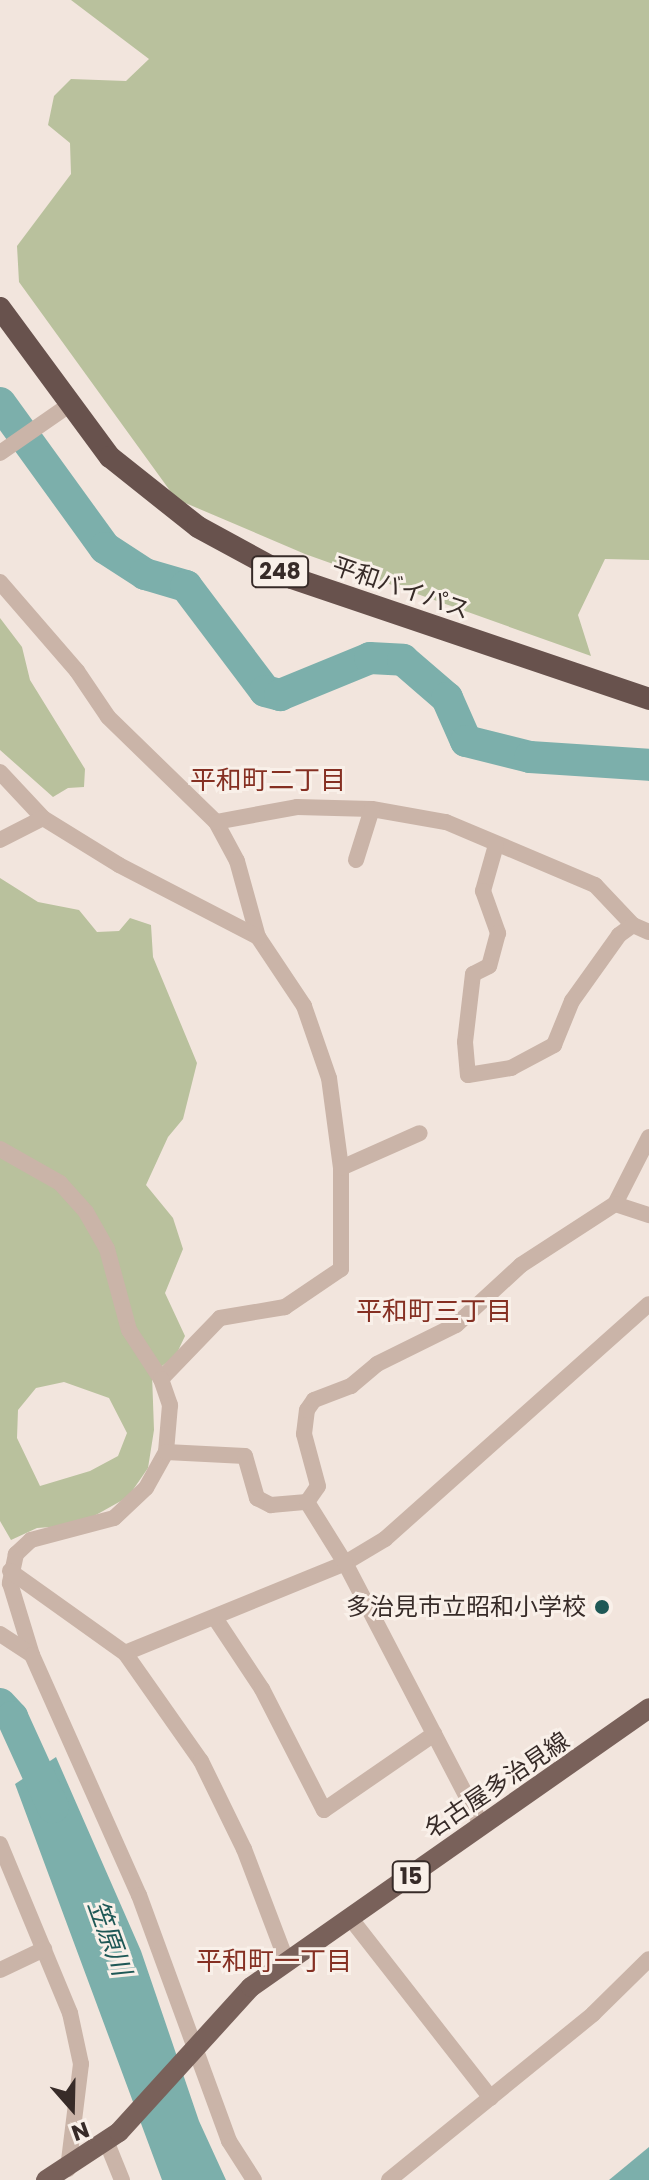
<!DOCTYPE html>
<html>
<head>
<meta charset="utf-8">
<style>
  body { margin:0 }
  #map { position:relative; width:649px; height:2180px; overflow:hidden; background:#f2e5dd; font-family:Poppins,"Noto Sans JP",sans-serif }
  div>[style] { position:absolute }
  .green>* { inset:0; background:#b9c19d }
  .water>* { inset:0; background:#7cafab }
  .river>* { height:32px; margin:-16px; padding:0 16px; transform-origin:16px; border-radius:16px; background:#7cafab }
  .minor>* { height:16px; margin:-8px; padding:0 8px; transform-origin:8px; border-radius:8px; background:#cab4a8 }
  .primary>* { height:20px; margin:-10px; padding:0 10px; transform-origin:10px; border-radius:10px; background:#79615a }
  .trunk>* { height:22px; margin:-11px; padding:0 11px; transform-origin:11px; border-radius:11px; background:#68524d }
  .dots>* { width:22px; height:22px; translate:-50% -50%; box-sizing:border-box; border:4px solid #f9f0e9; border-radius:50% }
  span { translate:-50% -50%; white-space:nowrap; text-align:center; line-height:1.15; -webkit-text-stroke:6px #f9f0e9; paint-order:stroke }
  .shield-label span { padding:2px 6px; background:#f9f0e9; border:2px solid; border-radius:6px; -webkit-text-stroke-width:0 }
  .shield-label { font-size:22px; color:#372b28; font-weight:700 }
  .street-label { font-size:24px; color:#372b28 }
  .poi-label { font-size:24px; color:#372b28 }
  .right { translate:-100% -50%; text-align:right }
  .neighbourhood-label { font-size:26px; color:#852f22 }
  .water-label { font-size:26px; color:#1e5856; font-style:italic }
  .north { position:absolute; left:32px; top:2068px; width:80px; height:80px; -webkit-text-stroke:6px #f9f0e9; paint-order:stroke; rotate:160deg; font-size:22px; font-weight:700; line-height:32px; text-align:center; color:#372b28 }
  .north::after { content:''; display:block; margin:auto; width:28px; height:36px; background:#372b28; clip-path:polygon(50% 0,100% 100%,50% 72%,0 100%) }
</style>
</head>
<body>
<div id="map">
  <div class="green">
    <i style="clip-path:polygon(71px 0,649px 0,649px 560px,605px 559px,578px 615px,591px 656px,305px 554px,176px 499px,19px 282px,17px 246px,71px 174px,70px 143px,48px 125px,54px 96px,71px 79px,126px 81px,149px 59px)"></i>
    <i style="clip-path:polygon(0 618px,22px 647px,30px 680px,85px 769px,84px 787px,68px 788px,53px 797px,0 750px)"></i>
    <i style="clip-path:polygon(evenodd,0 878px,38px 902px,79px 910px,97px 932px,119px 931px,130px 918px,151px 925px,153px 957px,197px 1063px,183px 1119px,168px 1137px,146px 1185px,173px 1218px,183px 1249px,165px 1293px,185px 1336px,176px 1355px,152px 1374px,154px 1430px,148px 1468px,128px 1497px,78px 1525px,37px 1528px,11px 1540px,0 1521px,0 878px,64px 1382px,109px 1398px,127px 1433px,118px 1456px,90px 1471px,40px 1486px,17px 1438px,18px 1410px,36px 1388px,64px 1382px)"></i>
  </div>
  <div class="water">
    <i style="clip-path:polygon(56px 1757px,141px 1951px,199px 2121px,226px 2180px,162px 2180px,15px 1784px)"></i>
    <i style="clip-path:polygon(649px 2147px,649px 2180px,609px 2180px)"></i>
  </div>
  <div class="river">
    <i style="left:0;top:403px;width:179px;rotate:54.1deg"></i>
    <i style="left:105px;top:548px;width:48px;rotate:33deg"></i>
    <i style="left:145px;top:574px;width:43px;rotate:16.3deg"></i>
    <i style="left:186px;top:586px;width:131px;rotate:53deg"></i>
    <i style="left:265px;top:691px;width:16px;rotate:15deg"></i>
    <i style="left:280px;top:695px;width:97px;rotate:-22.3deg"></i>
    <i style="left:370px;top:658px;width:33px;rotate:3deg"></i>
    <i style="left:403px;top:660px;width:58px;rotate:40.8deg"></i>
    <i style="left:447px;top:698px;width:47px;rotate:66.2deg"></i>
    <i style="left:466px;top:741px;width:66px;rotate:14deg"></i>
    <i style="left:530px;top:757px;width:119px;rotate:3.8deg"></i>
    <i style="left:0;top:1704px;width:18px;rotate:47deg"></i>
    <i style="left:12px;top:1717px;width:99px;rotate:65.5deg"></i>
  </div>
  <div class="minor">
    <i style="left:0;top:453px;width:84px;rotate:-34.8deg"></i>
    <i style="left:0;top:582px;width:118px;rotate:49.1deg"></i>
    <i style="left:77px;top:671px;width:55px;rotate:56deg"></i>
    <i style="left:108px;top:717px;width:151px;rotate:44.2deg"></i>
    <i style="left:216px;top:822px;width:44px;rotate:61.7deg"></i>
    <i style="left:237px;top:861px;width:79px;rotate:74.6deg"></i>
    <i style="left:258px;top:937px;width:83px;rotate:56.3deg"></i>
    <i style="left:304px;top:1006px;width:76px;rotate:70.9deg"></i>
    <i style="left:329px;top:1078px;width:91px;rotate:82.4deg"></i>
    <i style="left:341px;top:1168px;width:101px;rotate:90deg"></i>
    <i style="left:341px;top:1269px;width:68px;rotate:145.8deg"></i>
    <i style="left:285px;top:1307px;width:66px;rotate:170.4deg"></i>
    <i style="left:220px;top:1318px;width:85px;rotate:134deg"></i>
    <i style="left:0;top:772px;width:63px;rotate:46.9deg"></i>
    <i style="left:43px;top:818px;width:89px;rotate:31.7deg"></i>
    <i style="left:119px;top:865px;width:157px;rotate:27.4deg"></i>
    <i style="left:216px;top:822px;width:82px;rotate:-10.5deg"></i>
    <i style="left:297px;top:807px;width:75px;rotate:1.5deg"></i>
    <i style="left:372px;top:809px;width:75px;rotate:10deg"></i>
    <i style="left:446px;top:822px;width:162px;rotate:22.9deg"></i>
    <i style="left:595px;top:885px;width:55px;rotate:46.5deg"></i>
    <i style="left:633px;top:925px;width:17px;rotate:24deg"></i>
    <i style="left:0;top:840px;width:48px;rotate:-27.1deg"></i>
    <i style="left:496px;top:845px;width:48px;rotate:105.8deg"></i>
    <i style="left:483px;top:891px;width:45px;rotate:70.3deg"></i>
    <i style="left:498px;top:933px;width:34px;rotate:105deg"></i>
    <i style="left:489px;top:966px;width:18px;rotate:153deg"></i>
    <i style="left:473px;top:974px;width:68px;rotate:96.7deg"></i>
    <i style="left:465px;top:1042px;width:33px;rotate:85deg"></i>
    <i style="left:468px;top:1075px;width:44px;rotate:-9.2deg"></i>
    <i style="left:511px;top:1068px;width:49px;rotate:-28.1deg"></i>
    <i style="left:554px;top:1045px;width:48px;rotate:-67.8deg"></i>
    <i style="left:572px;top:1001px;width:81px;rotate:-54.5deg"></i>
    <i style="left:619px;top:935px;width:17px;rotate:-36deg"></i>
    <i style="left:356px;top:860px;width:53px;rotate:-72.6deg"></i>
    <i style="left:0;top:1149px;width:69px;rotate:29.5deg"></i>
    <i style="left:60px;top:1183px;width:39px;rotate:48deg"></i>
    <i style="left:86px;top:1212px;width:43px;rotate:60.4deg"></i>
    <i style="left:107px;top:1249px;width:84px;rotate:74.8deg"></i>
    <i style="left:129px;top:1330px;width:59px;rotate:56.9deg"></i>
    <i style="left:161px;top:1379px;width:28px;rotate:71deg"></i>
    <i style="left:170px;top:1405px;width:47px;rotate:94.9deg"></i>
    <i style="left:166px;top:1452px;width:41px;rotate:119.1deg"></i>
    <i style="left:146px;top:1488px;width:44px;rotate:136.8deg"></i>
    <i style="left:114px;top:1518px;width:86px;rotate:165.2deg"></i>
    <i style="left:31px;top:1540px;width:21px;rotate:137deg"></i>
    <i style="left:16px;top:1554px;width:30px;rotate:102deg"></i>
    <i style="left:10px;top:1583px;width:75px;rotate:73deg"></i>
    <i style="left:341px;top:1168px;width:86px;rotate:-23.9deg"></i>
    <i style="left:615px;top:1204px;width:75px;rotate:-63.1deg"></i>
    <i style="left:166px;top:1452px;width:79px;rotate:2.9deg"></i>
    <i style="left:245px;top:1456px;width:44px;rotate:74.1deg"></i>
    <i style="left:257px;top:1498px;width:16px;rotate:27deg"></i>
    <i style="left:271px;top:1505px;width:36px;rotate:-5deg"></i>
    <i style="left:10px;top:1571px;width:141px;rotate:35.5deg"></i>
    <i style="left:125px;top:1653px;width:132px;rotate:54.9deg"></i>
    <i style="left:201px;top:1761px;width:98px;rotate:64deg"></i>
    <i style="left:244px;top:1849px;width:121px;rotate:69.2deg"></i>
    <i style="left:215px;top:1618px;width:85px;rotate:56.5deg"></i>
    <i style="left:262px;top:1689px;width:136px;rotate:62.9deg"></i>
    <i style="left:324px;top:1810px;width:134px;rotate:-34.6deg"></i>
    <i style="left:0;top:1634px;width:38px;rotate:33deg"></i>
    <i style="left:32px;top:1655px;width:263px;rotate:66deg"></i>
    <i style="left:139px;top:1895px;width:262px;rotate:69.9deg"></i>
    <i style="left:229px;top:2141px;width:46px;rotate:57.3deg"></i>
    <i style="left:125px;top:1653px;width:238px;rotate:-22.2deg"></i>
    <i style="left:345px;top:1563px;width:47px;rotate:-31deg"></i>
    <i style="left:385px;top:1539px;width:353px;rotate:-41.7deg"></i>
    <i style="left:482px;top:1826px;width:297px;rotate:-117.5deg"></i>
    <i style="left:345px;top:1563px;width:72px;rotate:-121.9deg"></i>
    <i style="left:307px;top:1502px;width:19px;rotate:-55deg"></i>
    <i style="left:318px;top:1486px;width:54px;rotate:-105.1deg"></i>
    <i style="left:304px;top:1434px;width:24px;rotate:-83deg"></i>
    <i style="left:307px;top:1410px;width:12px;rotate:-55deg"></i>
    <i style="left:314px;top:1400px;width:40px;rotate:-21deg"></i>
    <i style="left:351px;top:1386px;width:34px;rotate:-40deg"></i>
    <i style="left:377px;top:1364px;width:88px;rotate:-26.3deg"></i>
    <i style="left:456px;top:1325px;width:88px;rotate:-42.7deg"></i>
    <i style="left:521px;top:1265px;width:112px;rotate:-33deg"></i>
    <i style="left:615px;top:1204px;width:36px;rotate:18deg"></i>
    <i style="left:0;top:1844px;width:183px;rotate:67.5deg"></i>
    <i style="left:70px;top:2013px;width:52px;rotate:77.8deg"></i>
    <i style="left:81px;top:2064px;width:106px;rotate:97.1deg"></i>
    <i style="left:351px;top:1919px;width:227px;rotate:52deg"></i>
    <i style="left:0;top:1970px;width:49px;rotate:-25.5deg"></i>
    <i style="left:107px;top:2143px;width:40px;rotate:68deg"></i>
    <i style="left:389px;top:2180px;width:263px;rotate:-39.1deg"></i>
    <i style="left:593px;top:2014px;width:78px;rotate:-44.5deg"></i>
  </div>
  <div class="primary">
    <i style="left:46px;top:2180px;width:87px;rotate:-33.3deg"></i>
    <i style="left:119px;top:2132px;width:196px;rotate:-47.7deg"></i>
    <i style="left:251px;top:1987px;width:486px;rotate:-35deg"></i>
  </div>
  <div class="trunk">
    <i style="left:0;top:308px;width:185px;rotate:53.6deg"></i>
    <i style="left:110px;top:457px;width:112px;rotate:38.5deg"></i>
    <i style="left:198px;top:527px;width:107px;rotate:28.5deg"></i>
    <i style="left:292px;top:578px;width:377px;rotate:18.7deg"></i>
  </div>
  <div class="dots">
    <i style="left:602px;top:1607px;background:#1e5856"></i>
  </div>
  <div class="shield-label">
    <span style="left:280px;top:572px">248</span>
    <span style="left:411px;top:1877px">15</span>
  </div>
  <div class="street-label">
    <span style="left:401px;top:588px;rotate:19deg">平和バイパス</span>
    <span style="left:497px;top:1785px;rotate:-34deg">名古屋多治見線</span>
  </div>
  <div class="poi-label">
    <span class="right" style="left:586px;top:1607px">多治見市立昭和小学校</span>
  </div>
  <div class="neighbourhood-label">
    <span style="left:268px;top:781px">平和町二丁目</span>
    <span style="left:434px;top:1312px">平和町三丁目</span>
    <span style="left:274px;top:1962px">平和町一丁目</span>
  </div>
  <div class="water-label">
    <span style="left:109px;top:1938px;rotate:70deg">笠原川</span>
  </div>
  <div class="north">N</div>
</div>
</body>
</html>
